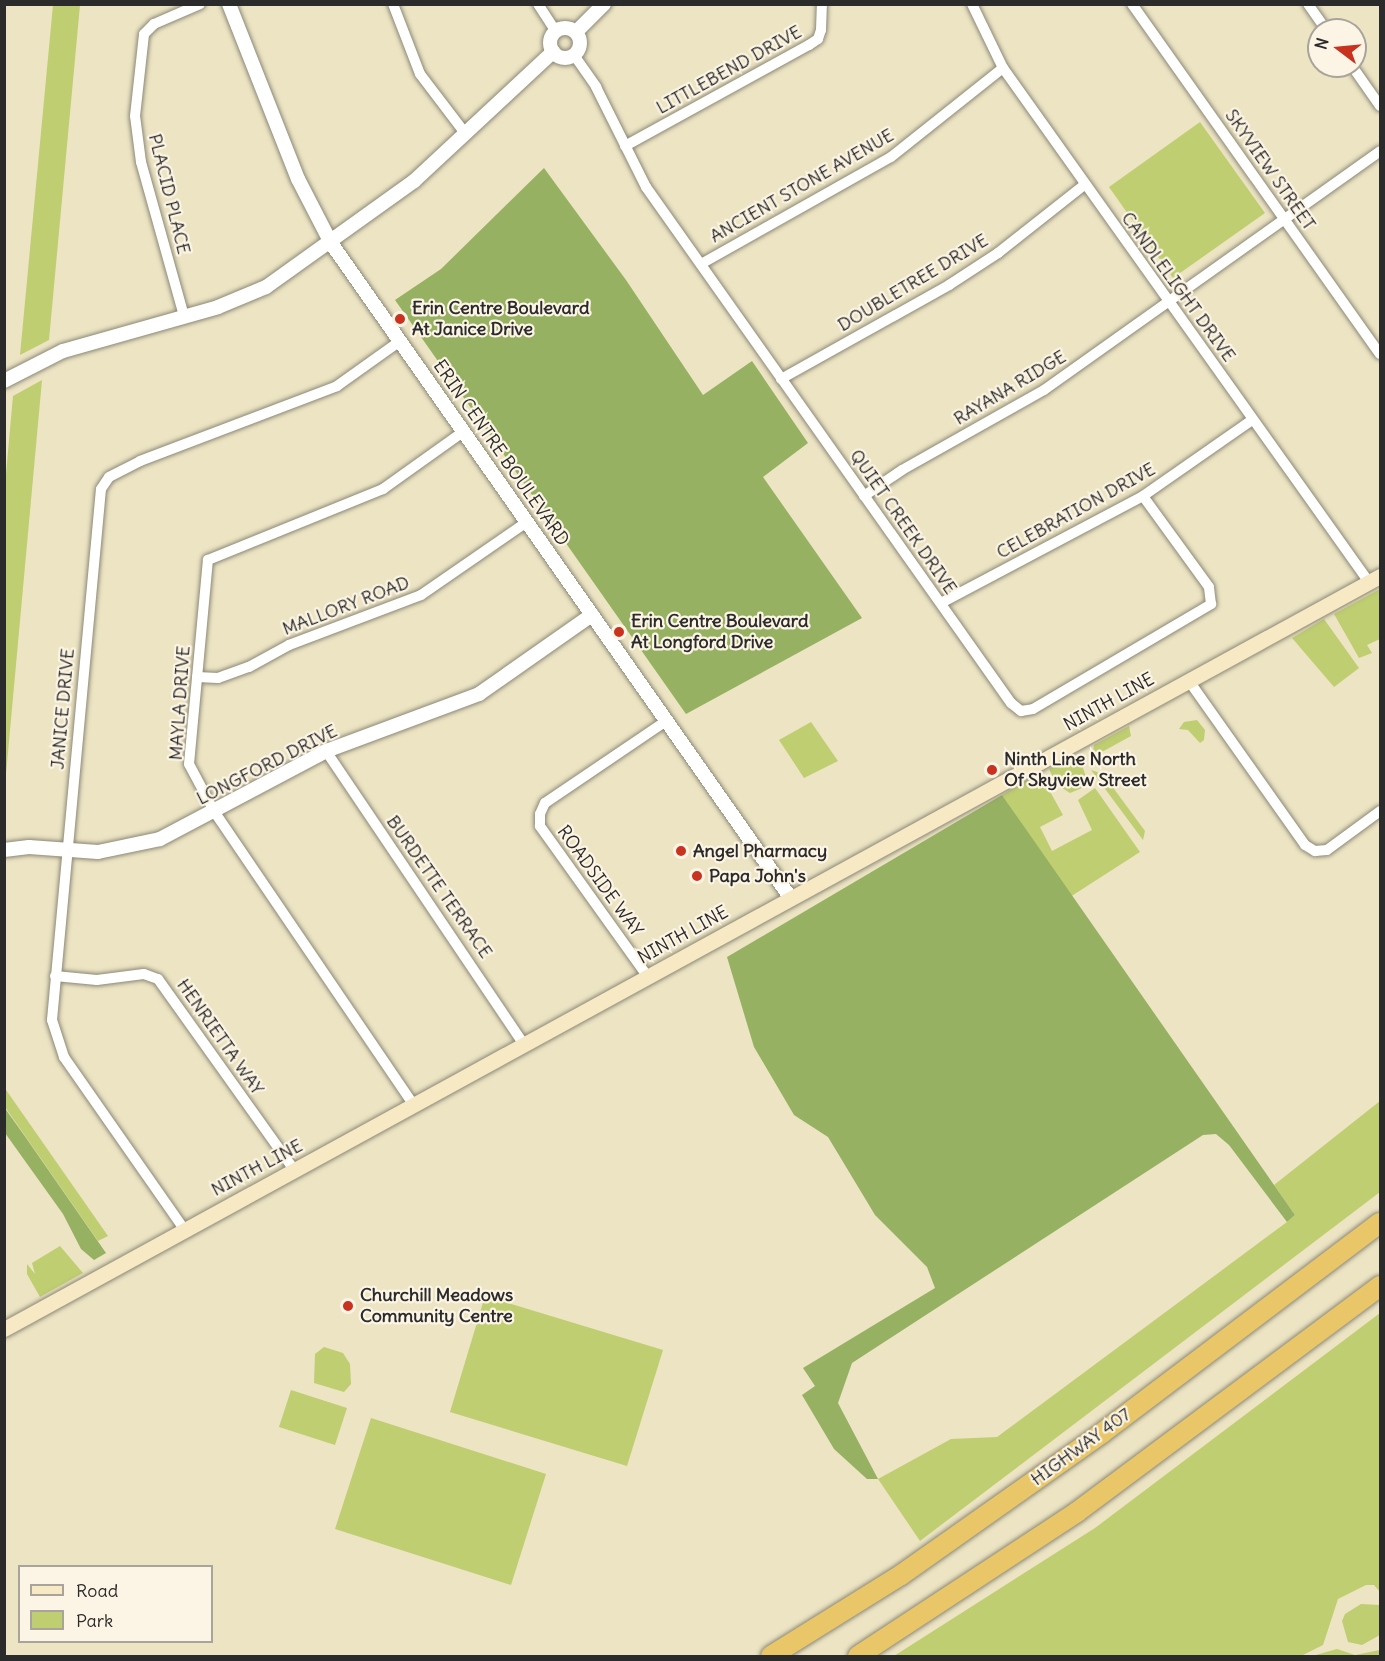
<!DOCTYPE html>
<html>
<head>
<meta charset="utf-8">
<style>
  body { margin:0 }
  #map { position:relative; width:1385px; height:1661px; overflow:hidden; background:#ece4c3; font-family:Delius,sans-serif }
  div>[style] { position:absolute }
  .green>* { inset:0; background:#bfce71 }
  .forest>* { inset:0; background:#97b163 }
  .roads { filter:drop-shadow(0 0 2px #8c8877) drop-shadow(0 0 2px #8c8877) }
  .minor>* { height:10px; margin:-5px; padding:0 5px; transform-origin:5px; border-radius:5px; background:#fff }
  .tertiary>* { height:14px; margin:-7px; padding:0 7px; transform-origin:7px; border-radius:7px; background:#fff }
  .tertiary>.ring { margin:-7px; padding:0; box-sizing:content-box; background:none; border:14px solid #fff; border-radius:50% }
  .secondary>* { height:15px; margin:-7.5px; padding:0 7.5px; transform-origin:7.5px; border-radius:7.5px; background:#f6e9c3 }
  .motorway>* { height:20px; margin:-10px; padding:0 10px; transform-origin:10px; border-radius:10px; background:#e9c769 }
  .dots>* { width:16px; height:16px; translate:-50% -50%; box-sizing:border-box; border:3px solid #fcf5e5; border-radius:50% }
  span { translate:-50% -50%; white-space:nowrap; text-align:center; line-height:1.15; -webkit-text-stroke:4.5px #fcf5e5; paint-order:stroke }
  .street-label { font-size:18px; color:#2b2b2b }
  .poi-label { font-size:18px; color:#2b2b2b; font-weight:700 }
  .left { translate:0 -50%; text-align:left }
  .frame { position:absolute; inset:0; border:6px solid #2b2b2b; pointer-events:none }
  .legend { position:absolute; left:18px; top:1565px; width:195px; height:78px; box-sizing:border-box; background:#fcf5e5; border:2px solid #a8a49b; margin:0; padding:8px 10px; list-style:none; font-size:18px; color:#2b2b2b }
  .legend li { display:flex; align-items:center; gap:12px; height:30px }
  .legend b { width:30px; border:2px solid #a8a49b }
  .north { position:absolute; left:1307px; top:18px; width:60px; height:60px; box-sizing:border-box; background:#fcf5e5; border:2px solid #a8a49b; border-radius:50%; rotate:286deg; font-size:16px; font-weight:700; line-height:24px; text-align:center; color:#2b2b2b }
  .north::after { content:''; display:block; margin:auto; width:21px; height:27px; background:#c8321e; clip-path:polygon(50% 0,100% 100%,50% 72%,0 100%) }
</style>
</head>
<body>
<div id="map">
  <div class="green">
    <i style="clip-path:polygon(53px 5px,80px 5px,49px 340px,20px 355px)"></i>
    <i style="clip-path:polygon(1200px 122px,1265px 213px,1173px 278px,1109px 187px)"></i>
    <i style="clip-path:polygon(42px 380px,5px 785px,5px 485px,13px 396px)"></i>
    <i style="clip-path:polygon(1380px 589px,1380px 639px,1367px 645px,1372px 653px,1359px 658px,1334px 614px)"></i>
    <i style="clip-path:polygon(1324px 619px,1359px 668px,1334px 687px,1292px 638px)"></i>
    <i style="clip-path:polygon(1197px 720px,1205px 730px,1204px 740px,1200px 743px,1188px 730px,1179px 729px,1184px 722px)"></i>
    <i style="clip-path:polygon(811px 722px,838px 761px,804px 778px,779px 740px)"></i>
    <i style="clip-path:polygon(1129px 726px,1131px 736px,1100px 753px,1093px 751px,1094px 745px)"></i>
    <i style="clip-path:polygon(1072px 757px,1081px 762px,1086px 777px,1082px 788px,1070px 793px,1056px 784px,1049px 769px)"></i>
    <i style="clip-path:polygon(1091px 770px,1103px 774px,1145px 831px,1143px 840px)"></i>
    <i style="clip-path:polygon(1036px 775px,1042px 777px,1063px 815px,1040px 827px,1052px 851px,1092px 830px,1078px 800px,1095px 788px,1140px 852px,1070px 897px,1002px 795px)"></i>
    <i style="clip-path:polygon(4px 1087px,108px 1236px,98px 1241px,5px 1107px)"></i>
    <i style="clip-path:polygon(1380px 1101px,1380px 1192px,920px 1541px,878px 1479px,951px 1439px,997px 1437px,1287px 1222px,1295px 1215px,1274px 1185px)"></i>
    <i style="clip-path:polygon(60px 1246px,83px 1273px,40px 1297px,27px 1274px,27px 1264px,35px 1274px,32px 1263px)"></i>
    <i style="clip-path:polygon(485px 1296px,663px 1350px,627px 1466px,450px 1412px)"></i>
    <i style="clip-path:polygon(1380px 1313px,1380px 1592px,1374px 1585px,1366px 1585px,1338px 1599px,1323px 1645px,1301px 1656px,894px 1656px,1095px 1528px)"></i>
    <i style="clip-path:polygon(324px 1347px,343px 1353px,350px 1364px,351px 1384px,344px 1392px,314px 1383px,315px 1354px)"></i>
    <i style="clip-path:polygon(291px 1390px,347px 1408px,335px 1445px,279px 1427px)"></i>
    <i style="clip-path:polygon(371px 1418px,546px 1474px,511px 1585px,335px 1529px)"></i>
    <i style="clip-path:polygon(1361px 1604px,1380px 1605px,1380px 1635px,1362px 1645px,1348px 1642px,1342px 1621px,1345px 1614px)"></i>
    <i style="clip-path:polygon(1337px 1649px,1355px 1655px,1380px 1650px,1380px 1656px,1312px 1656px)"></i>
  </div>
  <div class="forest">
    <i style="clip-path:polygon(544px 168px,626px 280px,703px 395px,752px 361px,808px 443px,763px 477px,862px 618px,686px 714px,395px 300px,441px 269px)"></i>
    <i style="clip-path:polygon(1002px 795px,1295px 1215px,1287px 1222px,1229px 1145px,1216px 1134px,1203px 1135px,852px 1363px,838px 1403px,878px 1479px,867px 1479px,834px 1449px,802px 1395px,815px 1386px,803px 1368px,935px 1288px,927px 1267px,875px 1215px,828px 1137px,794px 1115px,754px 1047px,727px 957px)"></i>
    <i style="clip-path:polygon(4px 1107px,24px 1135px,106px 1253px,94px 1260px,81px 1249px,63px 1214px,5px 1133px)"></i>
  </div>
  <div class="roads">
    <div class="minor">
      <i style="left:393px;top:4px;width:75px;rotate:68.9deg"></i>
      <i style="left:420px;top:74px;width:74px;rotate:52.7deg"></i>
      <i style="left:538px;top:4px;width:31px;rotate:57deg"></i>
      <i style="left:972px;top:4px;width:71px;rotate:64.2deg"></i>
      <i style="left:1003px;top:68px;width:631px;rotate:54.55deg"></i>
      <i style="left:1132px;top:4px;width:429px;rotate:54.7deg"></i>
      <i style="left:1308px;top:4px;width:32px;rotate:55deg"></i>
      <i style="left:574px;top:55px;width:39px;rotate:55deg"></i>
      <i style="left:596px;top:87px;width:112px;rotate:63.4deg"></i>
      <i style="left:646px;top:187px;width:632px;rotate:54.73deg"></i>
      <i style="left:1011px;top:703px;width:13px;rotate:39deg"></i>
      <i style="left:1021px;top:711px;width:12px;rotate:-9deg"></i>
      <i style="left:1033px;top:709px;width:207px;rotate:-30.5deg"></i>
      <i style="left:1211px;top:604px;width:17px;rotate:-97deg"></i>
      <i style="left:1209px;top:587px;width:112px;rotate:-126deg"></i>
      <i style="left:1352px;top:66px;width:49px;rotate:55deg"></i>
      <i style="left:625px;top:146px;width:210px;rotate:-28.8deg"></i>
      <i style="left:809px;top:45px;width:11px;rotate:-34deg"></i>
      <i style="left:818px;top:39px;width:9px;rotate:-72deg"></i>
      <i style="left:821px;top:30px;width:26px;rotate:-88deg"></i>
      <i style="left:701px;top:264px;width:218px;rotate:-29.4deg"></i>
      <i style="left:891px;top:157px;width:143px;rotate:-38.5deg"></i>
      <i style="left:184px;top:316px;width:160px;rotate:-105.6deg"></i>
      <i style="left:141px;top:162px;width:46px;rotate:-97.4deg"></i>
      <i style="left:135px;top:116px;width:82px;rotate:-83.7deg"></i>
      <i style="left:144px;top:34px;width:14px;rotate:-45deg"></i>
      <i style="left:154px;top:24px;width:50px;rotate:-23.5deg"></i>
      <i style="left:781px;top:379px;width:193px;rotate:-29.2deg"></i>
      <i style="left:949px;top:285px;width:59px;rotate:-33.1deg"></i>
      <i style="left:998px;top:253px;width:110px;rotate:-38.3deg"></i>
      <i style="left:864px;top:496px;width:46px;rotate:-34.4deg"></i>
      <i style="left:902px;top:470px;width:163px;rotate:-29.4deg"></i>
      <i style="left:1044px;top:390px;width:412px;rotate:-35.4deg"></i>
      <i style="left:941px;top:603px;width:229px;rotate:-27.9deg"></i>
      <i style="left:1143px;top:496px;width:133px;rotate:-34.9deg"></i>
      <i style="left:197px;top:677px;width:21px;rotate:3deg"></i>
      <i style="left:218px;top:678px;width:33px;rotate:-20deg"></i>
      <i style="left:249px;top:667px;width:46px;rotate:-28.8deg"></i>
      <i style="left:289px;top:645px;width:141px;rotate:-20.7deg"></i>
      <i style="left:421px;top:595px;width:129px;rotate:-34.6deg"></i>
      <i style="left:1189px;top:681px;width:201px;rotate:54.7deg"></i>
      <i style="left:1305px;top:845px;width:12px;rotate:31deg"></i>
      <i style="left:1315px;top:851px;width:12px;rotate:-5deg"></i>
      <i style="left:1327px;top:850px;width:66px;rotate:-36.3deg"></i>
      <i style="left:326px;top:751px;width:354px;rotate:56deg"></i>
      <i style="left:55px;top:976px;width:42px;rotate:5.4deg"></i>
      <i style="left:97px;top:980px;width:47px;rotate:-7.3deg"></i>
      <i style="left:144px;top:974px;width:15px;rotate:20deg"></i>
      <i style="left:158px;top:979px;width:234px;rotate:54.5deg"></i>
      <i style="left:648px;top:977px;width:186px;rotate:-125.6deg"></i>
      <i style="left:540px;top:826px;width:12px;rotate:-90deg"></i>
      <i style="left:540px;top:814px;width:12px;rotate:-66deg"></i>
      <i style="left:545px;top:803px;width:146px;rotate:-34.1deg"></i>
      <i style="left:413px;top:1104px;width:352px;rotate:-124.2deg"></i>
      <i style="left:215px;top:813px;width:55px;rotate:-118deg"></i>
      <i style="left:189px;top:764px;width:205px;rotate:-84.7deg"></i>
      <i style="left:208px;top:560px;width:189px;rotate:-22.1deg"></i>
      <i style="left:383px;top:489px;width:98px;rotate:-35.5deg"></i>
      <i style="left:184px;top:1229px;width:210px;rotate:-124.9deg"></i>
      <i style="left:64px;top:1057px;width:39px;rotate:-108deg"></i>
      <i style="left:52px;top:1020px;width:533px;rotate:-84.73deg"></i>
      <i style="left:101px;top:489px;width:14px;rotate:-56deg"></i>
      <i style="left:109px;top:477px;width:35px;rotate:-27deg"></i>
      <i style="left:140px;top:461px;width:211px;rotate:-20.8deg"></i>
      <i style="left:337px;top:386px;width:77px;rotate:-35.5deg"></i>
    </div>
    <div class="tertiary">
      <i style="left:229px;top:4px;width:188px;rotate:68.5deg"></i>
      <i style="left:298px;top:179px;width:72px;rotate:62.7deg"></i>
      <i style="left:331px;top:243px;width:799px;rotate:54.94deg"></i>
      <i class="ring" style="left:550px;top:28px;width:16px;height:16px"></i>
      <i style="left:576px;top:32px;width:40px;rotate:-45deg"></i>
      <i style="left:4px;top:381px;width:66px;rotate:-27deg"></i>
      <i style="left:63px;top:351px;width:161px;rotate:-15.8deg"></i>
      <i style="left:218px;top:307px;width:52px;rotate:-22.6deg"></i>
      <i style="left:266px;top:287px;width:182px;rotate:-35.6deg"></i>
      <i style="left:414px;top:181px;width:190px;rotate:-42.9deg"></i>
      <i style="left:4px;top:850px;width:25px;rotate:-7deg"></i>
      <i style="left:29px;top:847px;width:69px;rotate:4.1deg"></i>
      <i style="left:98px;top:852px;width:63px;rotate:-11.8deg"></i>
      <i style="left:160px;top:839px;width:188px;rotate:-27.9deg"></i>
      <i style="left:326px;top:751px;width:163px;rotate:-20.4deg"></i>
      <i style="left:479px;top:694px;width:138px;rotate:-35deg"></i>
    </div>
    <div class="secondary">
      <i style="left:4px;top:1329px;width:1569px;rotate:-28.69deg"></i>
    </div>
    <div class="motorway">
      <i style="left:771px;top:1656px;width:153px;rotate:-31.9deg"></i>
      <i style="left:901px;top:1575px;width:246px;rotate:-35.2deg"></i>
      <i style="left:1102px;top:1433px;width:348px;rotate:-37.1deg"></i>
      <i style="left:858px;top:1656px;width:262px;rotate:-33.3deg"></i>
      <i style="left:1077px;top:1512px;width:378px;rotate:-36.7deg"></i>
    </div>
  </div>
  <div class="dots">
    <i style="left:400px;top:319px;background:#c8321e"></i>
    <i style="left:619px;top:632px;background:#c8321e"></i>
    <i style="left:992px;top:770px;background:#c8321e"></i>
    <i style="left:681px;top:851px;background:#c8321e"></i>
    <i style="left:697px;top:876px;background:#c8321e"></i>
    <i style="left:348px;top:1306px;background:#c8321e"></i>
  </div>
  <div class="street-label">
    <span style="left:729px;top:70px;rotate:-29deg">LITTLEBEND DRIVE</span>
    <span style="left:1270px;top:170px;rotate:55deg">SKYVIEW STREET</span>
    <span style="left:802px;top:186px;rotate:-30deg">ANCIENT STONE AVENUE</span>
    <span style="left:169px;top:194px;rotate:76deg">PLACID PLACE</span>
    <span style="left:913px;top:283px;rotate:-31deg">DOUBLETREE DRIVE</span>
    <span style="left:1178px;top:287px;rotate:54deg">CANDLELIGHT DRIVE</span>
    <span style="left:1010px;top:388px;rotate:-31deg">RAYANA RIDGE</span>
    <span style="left:501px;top:453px;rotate:55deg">ERIN CENTRE BOULEVARD</span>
    <span style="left:1076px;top:511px;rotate:-29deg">CELEBRATION DRIVE</span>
    <span style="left:903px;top:522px;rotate:55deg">QUIET CREEK DRIVE</span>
    <span style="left:346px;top:606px;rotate:-21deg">MALLORY ROAD</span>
    <span style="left:1109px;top:702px;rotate:-29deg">NINTH LINE</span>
    <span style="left:180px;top:703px;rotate:-86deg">MAYLA DRIVE</span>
    <span style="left:63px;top:709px;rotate:-85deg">JANICE DRIVE</span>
    <span style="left:267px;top:765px;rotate:-27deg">LONGFORD DRIVE</span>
    <span style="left:600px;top:881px;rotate:54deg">ROADSIDE WAY</span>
    <span style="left:439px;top:887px;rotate:55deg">BURDETTE TERRACE</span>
    <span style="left:683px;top:935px;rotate:-29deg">NINTH LINE</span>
    <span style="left:220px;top:1037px;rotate:55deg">HENRIETTA WAY</span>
    <span style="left:257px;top:1168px;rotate:-28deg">NINTH LINE</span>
    <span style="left:1081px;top:1447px;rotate:-36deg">HIGHWAY 407</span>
  </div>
  <div class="poi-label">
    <span class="left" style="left:412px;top:319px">Erin Centre Boulevard<br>At Janice Drive</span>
    <span class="left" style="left:631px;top:632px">Erin Centre Boulevard<br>At Longford Drive</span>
    <span class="left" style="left:1004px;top:770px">Ninth Line North<br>Of Skyview Street</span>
    <span class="left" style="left:693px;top:851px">Angel Pharmacy</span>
    <span class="left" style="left:709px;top:876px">Papa John's</span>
    <span class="left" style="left:360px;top:1306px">Churchill Meadows<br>Community Centre</span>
  </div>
  <div class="frame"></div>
  <ul class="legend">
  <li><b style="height:8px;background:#f6e9c3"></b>Road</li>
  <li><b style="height:16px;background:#bfce71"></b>Park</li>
  </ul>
  <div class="north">N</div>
</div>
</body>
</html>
